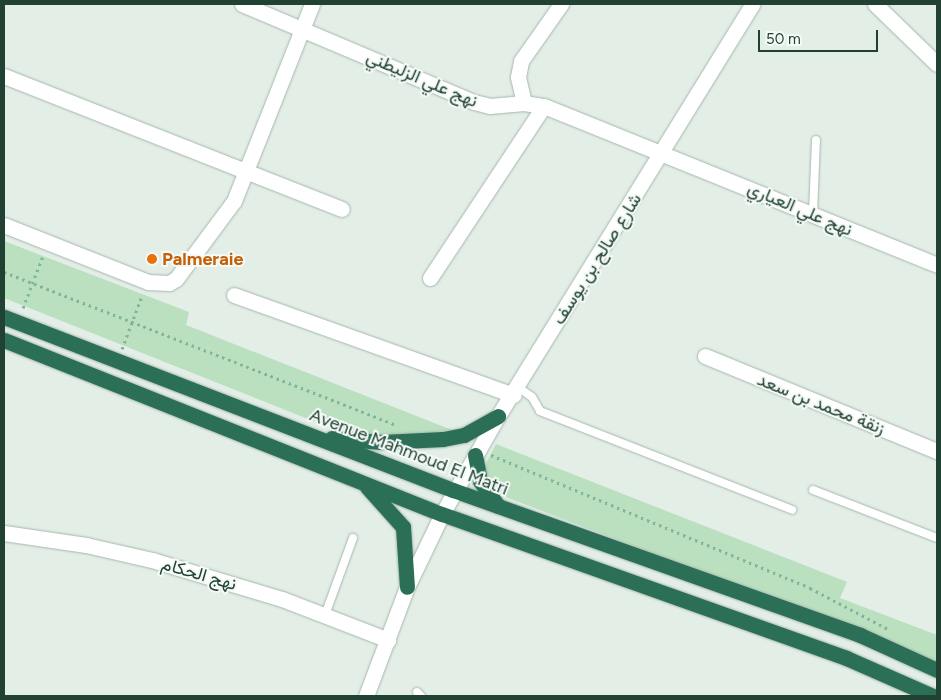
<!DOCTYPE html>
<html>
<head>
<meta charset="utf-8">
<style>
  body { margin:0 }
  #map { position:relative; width:941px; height:700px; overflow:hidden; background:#e3eee7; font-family:Figtree,Vazirmatn,sans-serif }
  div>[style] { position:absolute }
  .green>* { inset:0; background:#bae0bf }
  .path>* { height:3px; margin-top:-1.5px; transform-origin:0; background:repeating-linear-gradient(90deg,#81b49c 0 2.5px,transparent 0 6.5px) }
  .roads { filter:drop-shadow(0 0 1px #a5b7ad) drop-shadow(0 0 1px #a5b7ad) }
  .lane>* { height:8px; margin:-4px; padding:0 4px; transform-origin:4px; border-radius:4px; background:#fff }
  .street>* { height:15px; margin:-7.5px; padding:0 7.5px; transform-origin:7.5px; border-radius:7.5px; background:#fff }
  .secondary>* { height:15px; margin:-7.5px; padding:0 7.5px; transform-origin:7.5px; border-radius:7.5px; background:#fff }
  .highway>* { height:15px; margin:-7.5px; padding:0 7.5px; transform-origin:7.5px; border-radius:7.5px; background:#2b6f57 }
  .dots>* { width:14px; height:14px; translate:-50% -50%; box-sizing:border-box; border:2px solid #f4faf6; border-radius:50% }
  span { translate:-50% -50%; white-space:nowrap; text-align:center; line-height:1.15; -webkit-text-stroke:4px #f4faf6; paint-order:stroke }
  .street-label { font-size:18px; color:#214133 }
  .food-label { font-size:18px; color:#c56008; font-weight:700 }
  .left { translate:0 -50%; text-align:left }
  .frame { position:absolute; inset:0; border:5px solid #214133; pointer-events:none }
  .scale { position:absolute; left:758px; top:30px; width:120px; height:22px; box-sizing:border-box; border:2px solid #214133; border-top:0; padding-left:6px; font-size:15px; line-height:18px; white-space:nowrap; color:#214133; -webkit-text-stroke:4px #f4faf6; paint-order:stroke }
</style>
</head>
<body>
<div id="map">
  <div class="green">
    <i style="clip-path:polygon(4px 241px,189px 312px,186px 325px,452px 430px,400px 436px,355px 433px,308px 419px,4px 298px)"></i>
    <i style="clip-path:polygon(496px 444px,847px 582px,840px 598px,937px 635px,937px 662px,503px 496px,488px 484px,483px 469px)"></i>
  </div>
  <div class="path">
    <i style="left:4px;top:272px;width:422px;rotate:21.3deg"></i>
    <i style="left:23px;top:308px;width:56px;rotate:-69deg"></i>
    <i style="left:122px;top:349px;width:57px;rotate:-69.3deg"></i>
    <i style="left:491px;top:455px;width:346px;rotate:22.6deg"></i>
    <i style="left:810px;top:588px;width:90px;rotate:27.7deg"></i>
  </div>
  <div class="roads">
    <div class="lane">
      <i style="left:813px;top:214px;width:74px;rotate:-87.7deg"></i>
      <i style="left:518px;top:387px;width:17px;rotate:36deg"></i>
      <i style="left:532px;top:397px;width:16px;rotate:60deg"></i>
      <i style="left:540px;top:411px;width:271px;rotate:21.4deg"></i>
      <i style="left:813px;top:490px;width:133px;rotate:21.2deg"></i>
      <i style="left:325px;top:615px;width:82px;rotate:-70deg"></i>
      <i style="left:417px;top:692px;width:6px;rotate:45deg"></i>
    </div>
    <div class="street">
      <i style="left:242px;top:4px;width:252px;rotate:22.9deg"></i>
      <i style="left:474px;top:102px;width:16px;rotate:14deg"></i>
      <i style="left:490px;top:106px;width:34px;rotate:-5deg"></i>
      <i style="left:524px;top:103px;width:20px;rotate:9deg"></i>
      <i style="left:544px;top:106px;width:424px;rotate:22deg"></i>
      <i style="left:4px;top:76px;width:363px;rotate:21.5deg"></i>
      <i style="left:524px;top:103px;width:27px;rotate:-103deg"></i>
      <i style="left:518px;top:77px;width:16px;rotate:-79deg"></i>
      <i style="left:521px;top:61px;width:70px;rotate:-54.9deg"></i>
      <i style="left:4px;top:225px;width:155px;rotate:21.6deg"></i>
      <i style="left:148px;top:282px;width:21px;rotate:3deg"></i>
      <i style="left:169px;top:283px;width:8px;rotate:-30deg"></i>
      <i style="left:176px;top:279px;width:97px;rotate:-53.4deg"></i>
      <i style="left:234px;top:201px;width:212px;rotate:-68.4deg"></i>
      <i style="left:430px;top:278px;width:206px;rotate:-56.5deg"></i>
      <i style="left:234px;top:295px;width:297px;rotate:19.7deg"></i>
      <i style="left:705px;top:356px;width:251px;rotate:22.3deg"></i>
      <i style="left:4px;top:533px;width:83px;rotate:8.3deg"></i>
      <i style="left:86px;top:545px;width:68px;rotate:12.8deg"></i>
      <i style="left:152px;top:560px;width:136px;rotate:16.7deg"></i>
      <i style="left:282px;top:599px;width:114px;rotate:21.1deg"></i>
      <i style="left:366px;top:696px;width:116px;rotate:-69.4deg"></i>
      <i style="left:407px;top:587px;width:81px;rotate:-64.4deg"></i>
    </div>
    <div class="secondary">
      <i style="left:875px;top:4px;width:86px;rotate:44.1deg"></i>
      <i style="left:442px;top:514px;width:113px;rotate:-60.3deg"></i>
      <i style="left:498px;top:416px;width:484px;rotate:-58.3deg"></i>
    </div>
    <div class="highway">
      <i style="left:4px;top:317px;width:481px;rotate:21.1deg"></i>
      <i style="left:453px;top:490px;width:432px;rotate:19.6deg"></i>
      <i style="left:860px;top:635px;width:85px;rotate:24.4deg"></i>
      <i style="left:4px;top:340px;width:471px;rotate:21.7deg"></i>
      <i style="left:442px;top:514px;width:429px;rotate:19.6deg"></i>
      <i style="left:846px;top:658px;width:95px;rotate:23.6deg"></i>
      <i style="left:332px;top:438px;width:50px;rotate:4.6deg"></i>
      <i style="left:382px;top:442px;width:61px;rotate:-2.8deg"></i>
      <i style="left:443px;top:439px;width:21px;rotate:-11deg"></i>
      <i style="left:464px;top:435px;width:39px;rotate:-29deg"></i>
      <i style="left:475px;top:455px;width:26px;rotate:79deg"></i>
      <i style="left:480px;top:481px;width:31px;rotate:54deg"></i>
      <i style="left:367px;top:487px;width:54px;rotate:48deg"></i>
      <i style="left:403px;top:527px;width:60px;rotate:86.2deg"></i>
    </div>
  </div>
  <div class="dots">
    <i style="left:152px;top:259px;background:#e8710a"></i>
  </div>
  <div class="street-label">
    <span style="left:422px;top:79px;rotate:23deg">نهج علي الزليطني</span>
    <span style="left:800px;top:209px;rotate:23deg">نهج علي العياري</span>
    <span style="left:597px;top:259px;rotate:-58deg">شارع صالح بن يوسف</span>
    <span style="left:821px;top:404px;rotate:22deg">زنقة محمد بن سعد</span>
    <span style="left:409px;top:452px;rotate:21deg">Avenue Mahmoud El Matri</span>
    <span style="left:199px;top:574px;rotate:16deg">نهج الحكام</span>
  </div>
  <div class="food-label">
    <span class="left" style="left:162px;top:259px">Palmeraie</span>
  </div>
  <div class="frame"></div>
  <div class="scale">50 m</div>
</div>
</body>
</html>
